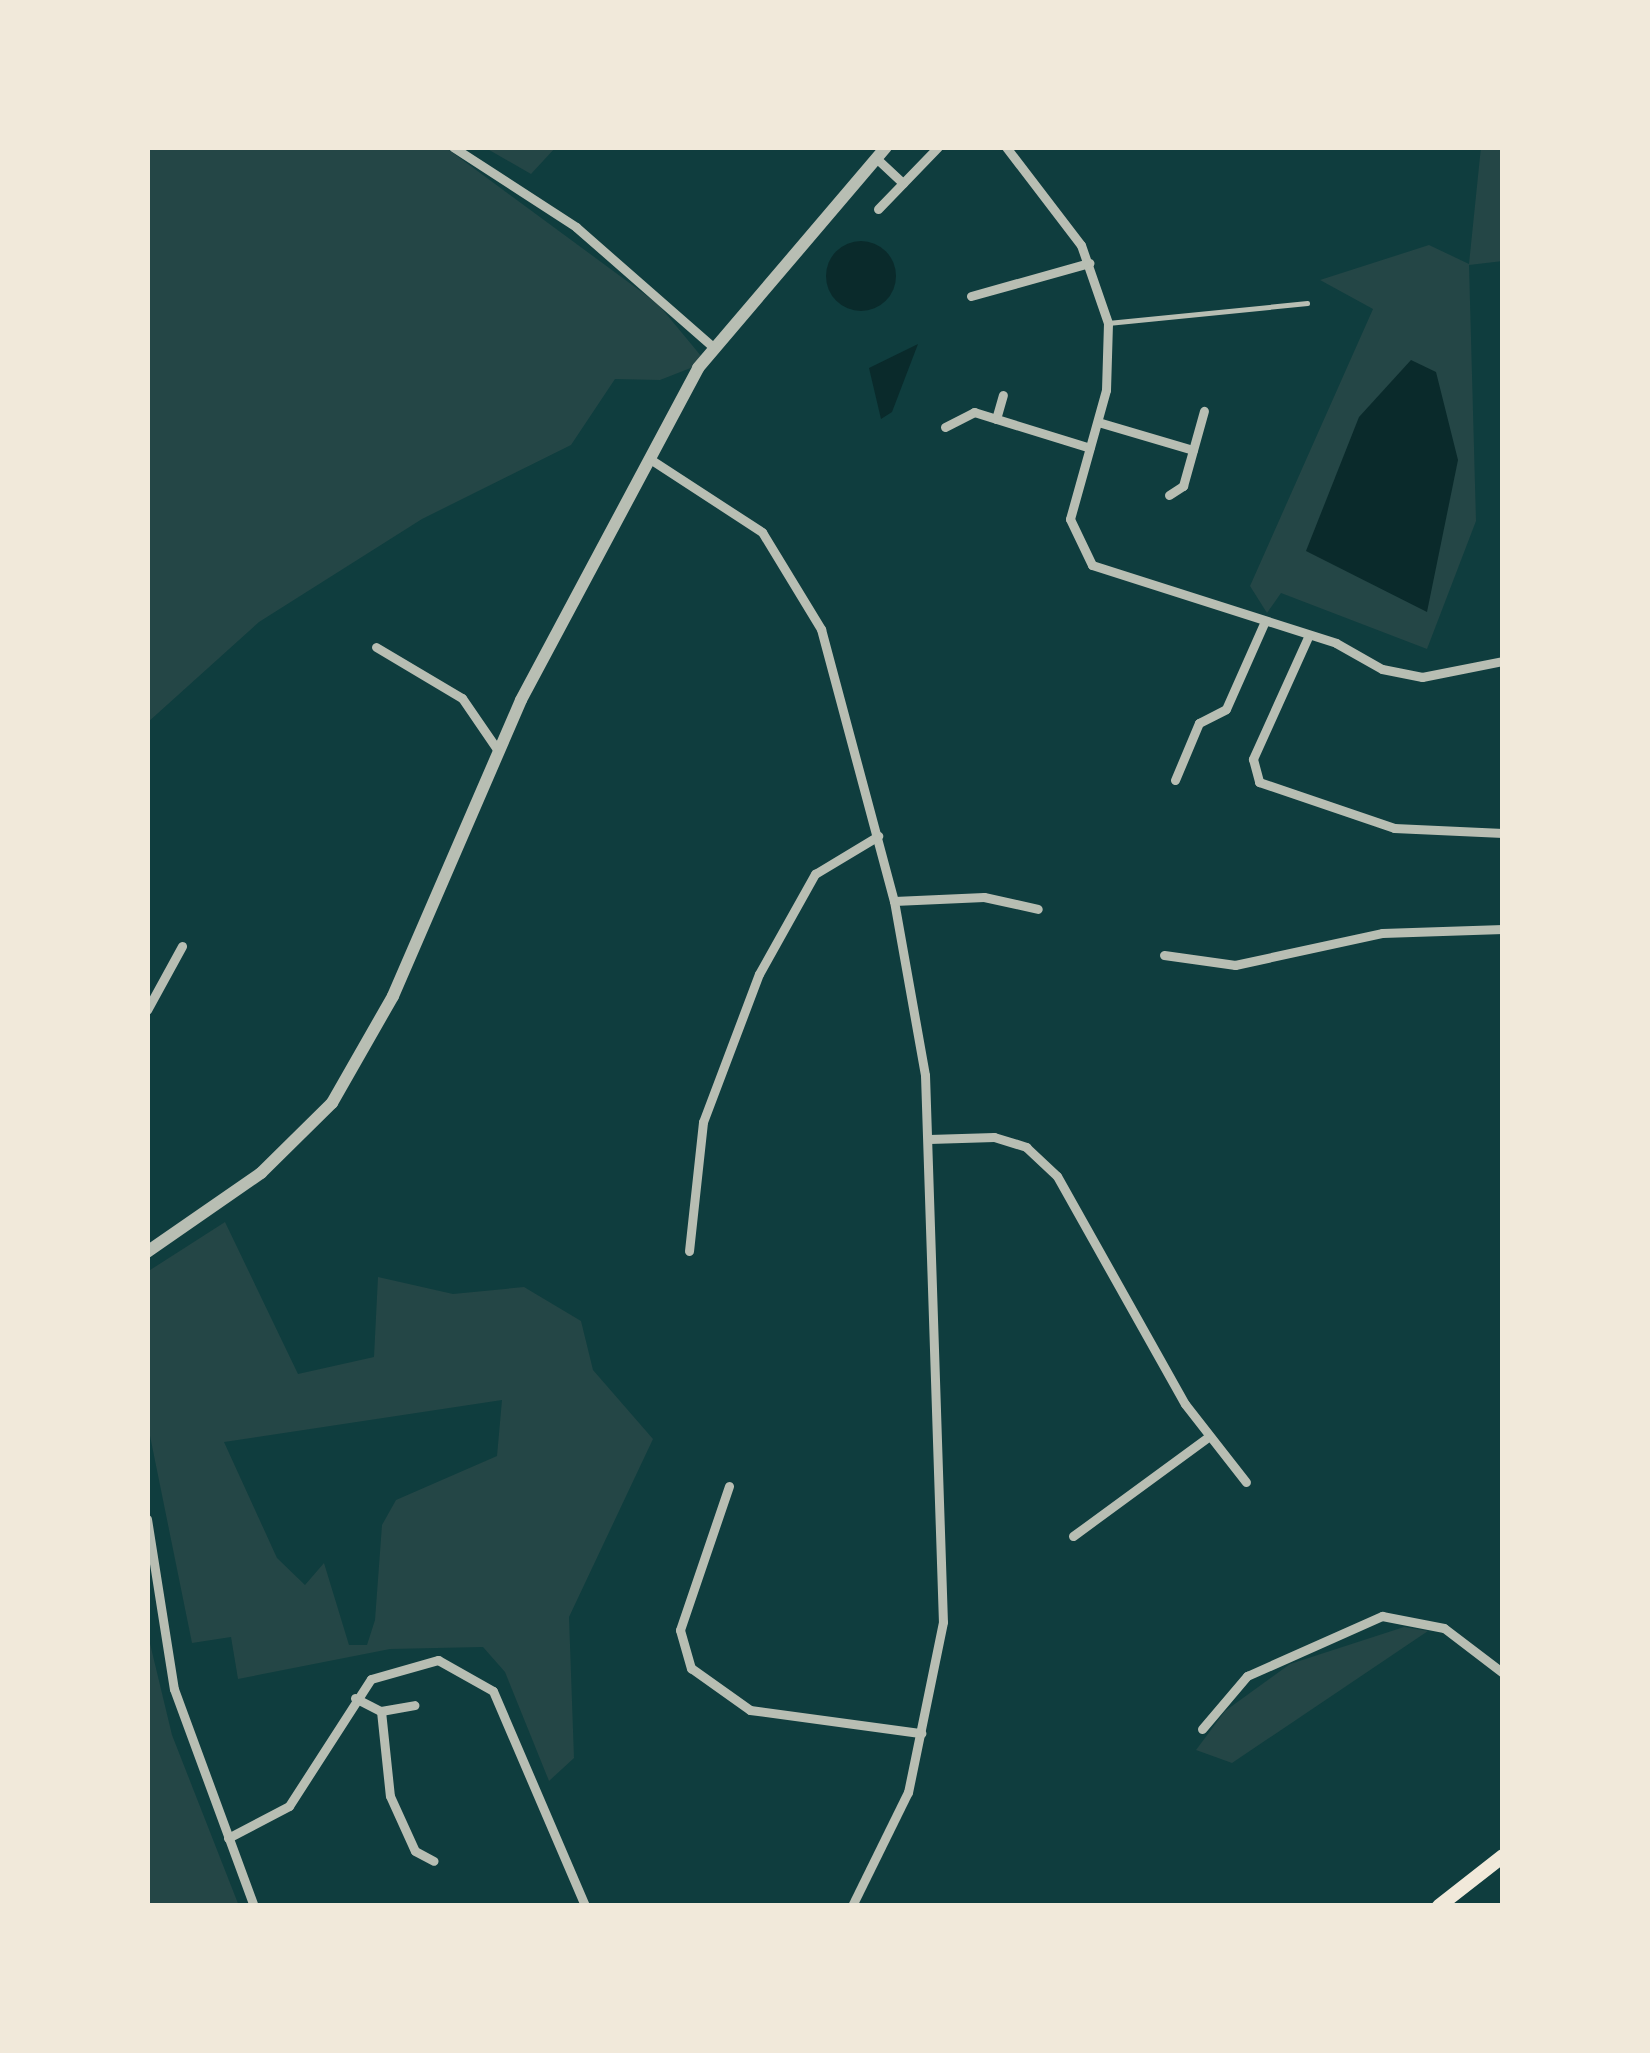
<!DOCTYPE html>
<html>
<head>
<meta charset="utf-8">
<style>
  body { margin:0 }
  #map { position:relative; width:1650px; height:2053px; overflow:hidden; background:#0f3d3e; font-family:Quicksand,sans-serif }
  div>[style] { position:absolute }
  .green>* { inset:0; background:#244646 }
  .water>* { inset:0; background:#0a2a2b }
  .round { border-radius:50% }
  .service>* { height:4.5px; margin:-2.25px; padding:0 2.25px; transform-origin:2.25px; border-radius:2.25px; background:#b8beb3 }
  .minor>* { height:9px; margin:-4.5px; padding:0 4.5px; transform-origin:4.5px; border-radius:4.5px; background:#b8beb3 }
  .tertiary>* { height:12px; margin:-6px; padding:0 6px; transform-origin:6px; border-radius:6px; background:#b8beb3 }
  .secondary>* { height:14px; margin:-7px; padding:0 7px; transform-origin:7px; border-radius:7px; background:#f1e9da }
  span { translate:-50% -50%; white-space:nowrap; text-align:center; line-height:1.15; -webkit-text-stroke:9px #f1e9da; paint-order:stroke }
  .frame { position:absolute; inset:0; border:150px solid #f1e9da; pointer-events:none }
</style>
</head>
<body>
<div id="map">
  <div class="green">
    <i style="clip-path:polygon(147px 147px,445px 147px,658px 304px,706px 362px,660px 380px,615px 379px,571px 445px,422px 519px,259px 622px,147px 723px)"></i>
    <i style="clip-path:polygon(484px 147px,556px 147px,531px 174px)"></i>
    <i style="clip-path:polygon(1481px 147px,1503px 147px,1503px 261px,1469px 265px,1476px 521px,1427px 649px,1281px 593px,1267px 613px,1250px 586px,1373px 309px,1320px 280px,1429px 245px,1469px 264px)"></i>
    <i style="clip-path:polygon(evenodd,225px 1222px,298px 1374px,374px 1357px,378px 1277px,453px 1294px,524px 1287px,581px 1321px,593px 1370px,653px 1439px,569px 1617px,574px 1758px,549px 1781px,505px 1672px,483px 1647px,390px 1649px,238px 1679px,231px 1637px,192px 1643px,147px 1421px,147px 1272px,225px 1222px,502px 1400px,497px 1456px,396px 1500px,382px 1525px,375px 1620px,367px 1645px,349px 1645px,324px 1563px,305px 1585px,277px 1558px,224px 1442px,502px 1400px)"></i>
    <i style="clip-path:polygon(1404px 1627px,1428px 1631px,1232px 1763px,1196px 1750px,1225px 1711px,1290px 1664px)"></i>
    <i style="clip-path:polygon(147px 1631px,172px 1735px,239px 1906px,147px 1906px)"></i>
  </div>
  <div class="water">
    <i class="round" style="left:826px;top:241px;width:70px;height:70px"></i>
    <i style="clip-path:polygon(918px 344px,892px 412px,881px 419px,869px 368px)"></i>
    <i style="clip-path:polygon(1411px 360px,1436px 372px,1458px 460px,1427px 612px,1306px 551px,1359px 417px)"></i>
  </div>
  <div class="service">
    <i style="left:1108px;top:323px;width:200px;rotate:-5.7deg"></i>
  </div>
  <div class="minor">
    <i style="left:453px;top:147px;width:147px;rotate:33deg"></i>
    <i style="left:576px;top:227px;width:182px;rotate:41.2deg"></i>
    <i style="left:1006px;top:147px;width:123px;rotate:52.6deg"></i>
    <i style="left:1081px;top:245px;width:83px;rotate:70.9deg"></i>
    <i style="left:1108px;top:323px;width:67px;rotate:91.7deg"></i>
    <i style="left:1106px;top:390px;width:134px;rotate:105.6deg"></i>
    <i style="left:1070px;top:519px;width:51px;rotate:64.4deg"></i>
    <i style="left:1092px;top:565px;width:256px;rotate:17.7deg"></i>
    <i style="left:1336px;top:643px;width:53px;rotate:29.5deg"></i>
    <i style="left:1382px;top:669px;width:41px;rotate:11.3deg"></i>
    <i style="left:1422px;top:677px;width:83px;rotate:-11.2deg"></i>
    <i style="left:876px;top:158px;width:37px;rotate:43deg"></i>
    <i style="left:878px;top:209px;width:86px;rotate:-45.9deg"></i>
    <i style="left:971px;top:296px;width:123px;rotate:-15.6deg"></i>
    <i style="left:996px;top:419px;width:25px;rotate:-74deg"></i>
    <i style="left:1098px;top:422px;width:99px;rotate:16.4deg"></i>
    <i style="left:945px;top:427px;width:33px;rotate:-27deg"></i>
    <i style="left:974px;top:412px;width:121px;rotate:17.2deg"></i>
    <i style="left:650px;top:459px;width:134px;rotate:33.1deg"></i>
    <i style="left:762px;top:532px;width:114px;rotate:58.7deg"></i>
    <i style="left:821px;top:629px;width:282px;rotate:75deg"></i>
    <i style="left:894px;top:901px;width:177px;rotate:79.9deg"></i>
    <i style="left:925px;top:1075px;width:547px;rotate:88.12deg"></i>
    <i style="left:943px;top:1622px;width:174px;rotate:101.6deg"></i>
    <i style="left:908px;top:1792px;width:127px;rotate:116.2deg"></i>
    <i style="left:1169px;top:495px;width:17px;rotate:-33deg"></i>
    <i style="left:1183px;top:486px;width:78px;rotate:-74.4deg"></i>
    <i style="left:1308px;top:637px;width:134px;rotate:114.3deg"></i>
    <i style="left:1253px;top:759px;width:24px;rotate:75deg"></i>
    <i style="left:1259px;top:782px;width:143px;rotate:18.8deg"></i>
    <i style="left:1394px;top:828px;width:109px;rotate:2.6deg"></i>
    <i style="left:376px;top:647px;width:100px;rotate:30.7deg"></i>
    <i style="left:462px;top:698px;width:65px;rotate:55.6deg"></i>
    <i style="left:1175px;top:780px;width:62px;rotate:-67.2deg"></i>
    <i style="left:1199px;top:723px;width:30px;rotate:-27deg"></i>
    <i style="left:1226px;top:709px;width:96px;rotate:-66.1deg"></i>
    <i style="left:894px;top:901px;width:90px;rotate:-2.5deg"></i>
    <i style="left:984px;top:897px;width:55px;rotate:12.5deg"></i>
    <i style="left:1164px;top:955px;width:72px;rotate:8deg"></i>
    <i style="left:1235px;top:965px;width:150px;rotate:-12.3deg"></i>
    <i style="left:1382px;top:933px;width:121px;rotate:-1.9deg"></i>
    <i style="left:147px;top:1010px;width:73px;rotate:-61.3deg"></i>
    <i style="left:929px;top:1139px;width:65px;rotate:-1.8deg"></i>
    <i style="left:994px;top:1137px;width:34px;rotate:17deg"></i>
    <i style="left:1026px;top:1147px;width:42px;rotate:43.1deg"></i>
    <i style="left:1057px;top:1176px;width:261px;rotate:60.7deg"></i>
    <i style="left:1185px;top:1404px;width:99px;rotate:52deg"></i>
    <i style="left:689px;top:1251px;width:130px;rotate:-83.8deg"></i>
    <i style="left:703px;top:1122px;width:158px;rotate:-69.3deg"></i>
    <i style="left:759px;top:974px;width:115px;rotate:-60.8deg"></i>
    <i style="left:815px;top:874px;width:74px;rotate:-31.1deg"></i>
    <i style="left:729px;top:1486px;width:152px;rotate:108.8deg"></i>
    <i style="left:680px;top:1630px;width:40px;rotate:74deg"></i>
    <i style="left:691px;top:1668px;width:72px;rotate:35.4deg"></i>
    <i style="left:750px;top:1710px;width:173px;rotate:7.7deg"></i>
    <i style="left:147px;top:1519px;width:172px;rotate:81deg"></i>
    <i style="left:174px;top:1689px;width:231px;rotate:69.8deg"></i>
    <i style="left:1073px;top:1536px;width:166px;rotate:-36.2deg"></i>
    <i style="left:355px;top:1698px;width:29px;rotate:27deg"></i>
    <i style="left:381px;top:1711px;width:85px;rotate:84deg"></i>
    <i style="left:390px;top:1796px;width:60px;rotate:65.6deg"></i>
    <i style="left:415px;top:1851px;width:21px;rotate:28deg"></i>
    <i style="left:381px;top:1711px;width:34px;rotate:-10deg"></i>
    <i style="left:1202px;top:1729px;width:70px;rotate:-49.7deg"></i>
    <i style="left:1247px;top:1676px;width:148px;rotate:-24deg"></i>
    <i style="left:1382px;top:1616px;width:63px;rotate:11deg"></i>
    <i style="left:1444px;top:1628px;width:74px;rotate:37.3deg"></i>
    <i style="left:228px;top:1838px;width:69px;rotate:-27.7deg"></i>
    <i style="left:289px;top:1806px;width:151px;rotate:-57.2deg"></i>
    <i style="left:371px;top:1679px;width:70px;rotate:-15.8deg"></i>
    <i style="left:438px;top:1660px;width:63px;rotate:29.4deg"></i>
    <i style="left:493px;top:1691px;width:234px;rotate:66.8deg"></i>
  </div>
  <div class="tertiary">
    <i style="left:147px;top:1252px;width:139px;rotate:-34.7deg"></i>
    <i style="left:261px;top:1173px;width:100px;rotate:-44.6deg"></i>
    <i style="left:332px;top:1103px;width:123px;rotate:-60.3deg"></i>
    <i style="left:393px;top:996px;width:322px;rotate:-66.6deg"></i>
    <i style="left:521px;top:700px;width:376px;rotate:-61.9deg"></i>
    <i style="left:698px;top:368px;width:290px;rotate:-49.6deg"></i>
  </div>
  <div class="secondary">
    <i style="left:1439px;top:1906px;width:81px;rotate:-38deg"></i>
  </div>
  <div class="frame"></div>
</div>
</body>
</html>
